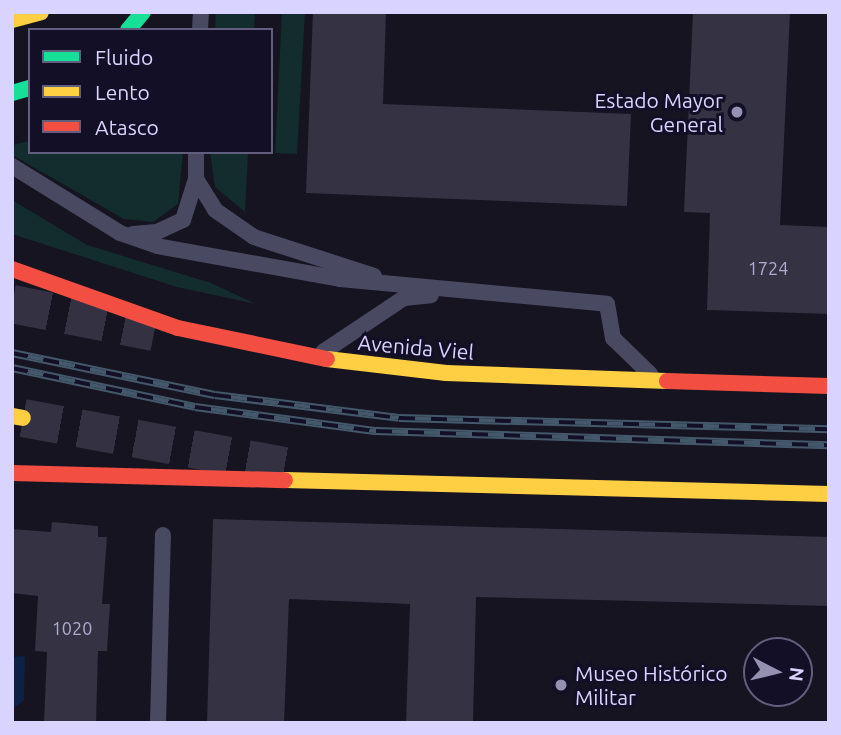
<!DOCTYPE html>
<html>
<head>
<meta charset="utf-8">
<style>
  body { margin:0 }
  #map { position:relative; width:841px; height:735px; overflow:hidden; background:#161421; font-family:Ubuntu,sans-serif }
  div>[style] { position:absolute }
  .green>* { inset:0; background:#132c2d }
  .water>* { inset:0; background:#0d2144 }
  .building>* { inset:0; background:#343243 }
  .highway-tunnel>* { height:38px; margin-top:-19px; transform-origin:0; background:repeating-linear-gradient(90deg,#333142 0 38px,transparent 0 57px) }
  .lane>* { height:16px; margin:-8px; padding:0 8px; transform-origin:8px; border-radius:8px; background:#4a4962 }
  .fast>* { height:16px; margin:-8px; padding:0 8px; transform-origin:8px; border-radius:8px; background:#16e098 }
  .slow>* { height:16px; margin:-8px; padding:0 8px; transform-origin:8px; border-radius:8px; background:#ffcf43 }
  .jam>* { height:16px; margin:-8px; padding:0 8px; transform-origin:8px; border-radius:8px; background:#f24e42 }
  .rail>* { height:8px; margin-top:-4px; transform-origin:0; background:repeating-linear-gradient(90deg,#130f26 0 16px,#43596b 0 32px); box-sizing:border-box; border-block:2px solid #43596b }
  .dots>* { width:19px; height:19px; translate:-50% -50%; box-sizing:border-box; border:4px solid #130f26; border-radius:50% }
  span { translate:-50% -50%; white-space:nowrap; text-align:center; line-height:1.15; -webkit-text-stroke:6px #130f26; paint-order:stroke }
  .number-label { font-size:18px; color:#b0acd0 }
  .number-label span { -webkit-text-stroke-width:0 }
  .poi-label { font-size:21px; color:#d9d4ff }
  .right { translate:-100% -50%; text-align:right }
  .left { translate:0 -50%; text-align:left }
  .street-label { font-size:21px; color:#d9d4ff }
  .frame { position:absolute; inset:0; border:14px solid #d9d4ff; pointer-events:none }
  .legend { position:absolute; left:28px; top:28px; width:245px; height:126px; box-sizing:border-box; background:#130f26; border:2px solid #625e7d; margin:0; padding:9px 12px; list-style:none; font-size:21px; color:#d9d4ff }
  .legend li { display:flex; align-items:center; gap:14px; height:35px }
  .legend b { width:35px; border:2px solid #625e7d }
  .north { position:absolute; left:743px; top:637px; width:70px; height:70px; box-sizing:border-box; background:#130f26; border:2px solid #625e7d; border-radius:50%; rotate:97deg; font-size:19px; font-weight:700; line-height:28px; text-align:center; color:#d9d4ff }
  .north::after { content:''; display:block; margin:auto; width:24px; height:32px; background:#9591b1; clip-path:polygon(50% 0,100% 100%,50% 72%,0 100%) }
</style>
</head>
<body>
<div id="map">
  <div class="green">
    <i style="clip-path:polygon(216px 12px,255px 12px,254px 30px,215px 30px)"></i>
    <i style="clip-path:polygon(282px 12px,305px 12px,297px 154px,275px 153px)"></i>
    <i style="clip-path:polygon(30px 141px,30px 152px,183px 152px,178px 204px,153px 222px,124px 219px,12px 155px,12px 145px)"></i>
    <i style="clip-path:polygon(210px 152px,248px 152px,245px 212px,215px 187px)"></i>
    <i style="clip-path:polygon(12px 200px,87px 245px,211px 283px,256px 304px,177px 287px,12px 234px)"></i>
  </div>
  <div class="water">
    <i style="clip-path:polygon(25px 656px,24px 700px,12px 710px,12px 657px)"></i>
  </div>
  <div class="building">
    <i style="clip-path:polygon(313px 12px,386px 12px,383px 104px,631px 114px,627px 206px,306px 193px)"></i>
    <i style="clip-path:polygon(693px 12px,790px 12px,780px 225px,829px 227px,829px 314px,707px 310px,710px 213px,684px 212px)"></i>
    <i style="clip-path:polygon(213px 519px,829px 537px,829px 606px,476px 597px,473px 723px,406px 723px,410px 604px,289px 599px,284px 723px,207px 723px)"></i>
    <i style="clip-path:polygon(52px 522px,98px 526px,98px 537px,107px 537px,102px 604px,110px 604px,107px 651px,98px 651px,96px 723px,44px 723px,47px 652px,35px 651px,38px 596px,12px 593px,12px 529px,51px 532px)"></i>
  </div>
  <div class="highway-tunnel">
    <i style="left:12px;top:304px;width:145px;rotate:11.2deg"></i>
    <i style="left:23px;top:418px;width:271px;rotate:10.4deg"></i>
  </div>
  <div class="lane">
    <i style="left:200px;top:30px;width:18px;rotate:-87deg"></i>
    <i style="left:12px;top:166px;width:127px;rotate:31.8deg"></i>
    <i style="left:120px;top:233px;width:39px;rotate:19deg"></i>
    <i style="left:157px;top:246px;width:186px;rotate:10.2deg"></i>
    <i style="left:340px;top:279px;width:268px;rotate:5.3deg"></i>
    <i style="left:607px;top:304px;width:35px;rotate:80deg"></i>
    <i style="left:613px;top:338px;width:52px;rotate:44.2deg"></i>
    <i style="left:196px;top:179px;width:36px;rotate:58deg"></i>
    <i style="left:215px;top:210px;width:47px;rotate:34.7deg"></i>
    <i style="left:254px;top:237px;width:126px;rotate:18deg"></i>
    <i style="left:133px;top:234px;width:24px;rotate:-5deg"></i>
    <i style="left:157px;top:232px;width:29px;rotate:-25deg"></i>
    <i style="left:183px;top:220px;width:43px;rotate:-72.4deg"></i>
    <i style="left:196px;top:179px;width:27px;rotate:-90deg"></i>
    <i style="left:323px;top:352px;width:97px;rotate:-33.7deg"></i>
    <i style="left:404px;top:298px;width:27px;rotate:-6deg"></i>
    <i style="left:158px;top:723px;width:188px;rotate:-88.5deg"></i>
  </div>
  <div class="fast">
    <i style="left:128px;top:30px;width:23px;rotate:-50deg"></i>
    <i style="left:12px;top:93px;width:19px;rotate:-16deg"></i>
  </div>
  <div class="slow">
    <i style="left:12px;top:20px;width:30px;rotate:-15deg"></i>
    <i style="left:327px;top:359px;width:120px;rotate:6.7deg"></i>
    <i style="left:446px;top:373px;width:221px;rotate:2.1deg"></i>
    <i style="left:12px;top:416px;width:11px;rotate:10deg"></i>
    <i style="left:285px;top:480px;width:544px;rotate:1.47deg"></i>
  </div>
  <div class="jam">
    <i style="left:12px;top:269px;width:176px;rotate:19.6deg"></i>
    <i style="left:178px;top:328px;width:152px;rotate:11.8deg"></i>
    <i style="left:667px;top:381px;width:162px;rotate:1.8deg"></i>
    <i style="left:12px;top:473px;width:273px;rotate:1.5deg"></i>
  </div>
  <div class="rail">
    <i style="left:12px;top:353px;width:207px;rotate:11.7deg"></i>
    <i style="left:215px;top:395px;width:185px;rotate:7.1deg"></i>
    <i style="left:399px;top:418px;width:430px;rotate:1.5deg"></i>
    <i style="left:12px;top:368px;width:187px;rotate:12deg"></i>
    <i style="left:195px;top:407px;width:183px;rotate:7.6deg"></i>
    <i style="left:376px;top:431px;width:453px;rotate:1.8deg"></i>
  </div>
  <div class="dots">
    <i style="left:737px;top:112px;background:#9591b1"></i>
    <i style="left:561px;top:685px;background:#9591b1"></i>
  </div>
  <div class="number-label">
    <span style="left:768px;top:268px">1724</span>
    <span style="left:72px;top:628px">1020</span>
  </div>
  <div class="poi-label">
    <span class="right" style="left:723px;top:112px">Estado Mayor<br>General</span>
    <span class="left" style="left:575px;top:685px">Museo Histórico<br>Militar</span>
  </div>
  <div class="street-label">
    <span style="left:416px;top:347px;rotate:5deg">Avenida Viel</span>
  </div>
  <div class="frame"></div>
  <ul class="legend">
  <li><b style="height:9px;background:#16e098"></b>Fluido</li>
  <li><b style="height:9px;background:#ffcf43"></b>Lento</li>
  <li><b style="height:9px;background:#f24e42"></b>Atasco</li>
  </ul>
  <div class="north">N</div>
</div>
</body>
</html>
